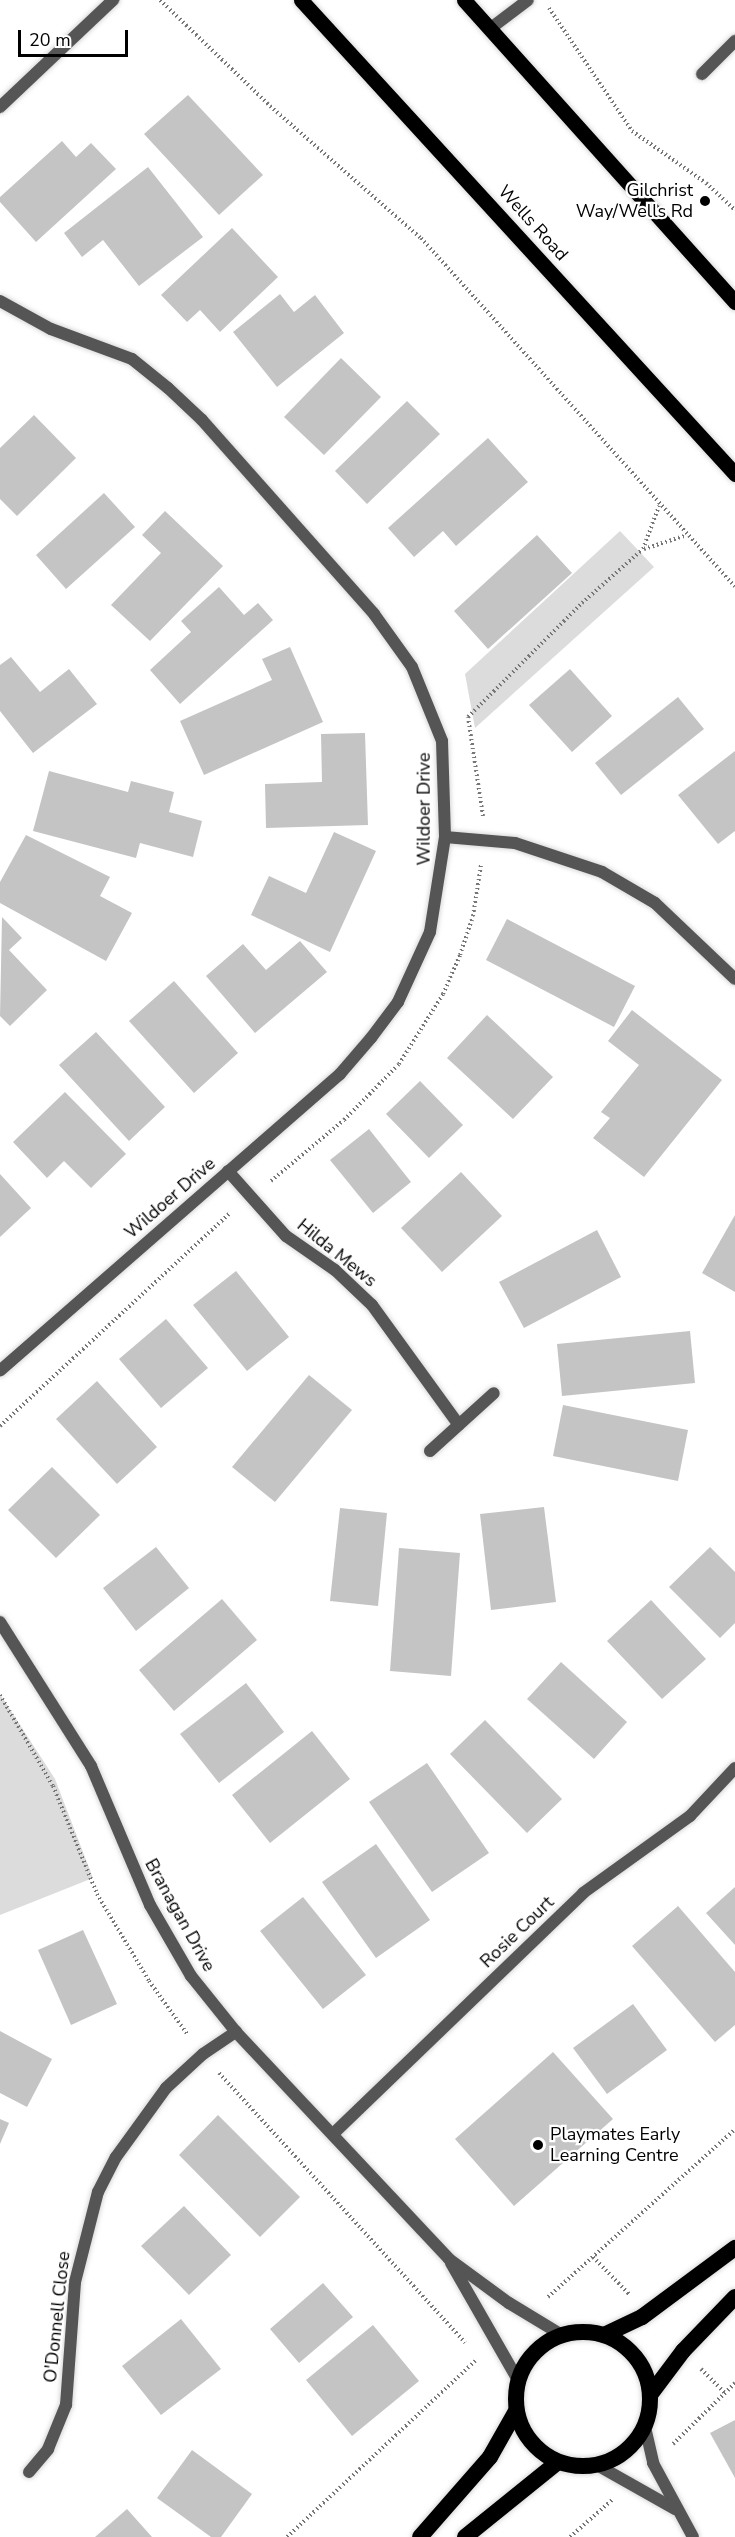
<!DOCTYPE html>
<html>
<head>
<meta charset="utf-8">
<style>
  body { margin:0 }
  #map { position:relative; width:735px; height:2537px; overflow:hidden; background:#fff; font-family:"Nunito Sans",sans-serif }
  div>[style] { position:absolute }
  .green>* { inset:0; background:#dcdcdc }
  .building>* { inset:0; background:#c4c4c4 }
  .path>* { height:4px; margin-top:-2px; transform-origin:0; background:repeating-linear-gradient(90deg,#777 0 1.5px,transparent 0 4.5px) }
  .roads { filter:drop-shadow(0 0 2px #dbdbdb) drop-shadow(0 0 2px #dbdbdb) }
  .service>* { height:12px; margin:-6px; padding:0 6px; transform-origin:6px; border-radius:6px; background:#555 }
  .minor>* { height:12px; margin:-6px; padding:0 6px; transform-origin:6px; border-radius:6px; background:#555 }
  .tertiary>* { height:12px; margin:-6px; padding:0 6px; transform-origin:6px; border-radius:6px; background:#555 }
  .primary>* { height:15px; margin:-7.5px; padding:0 7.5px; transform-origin:7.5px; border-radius:7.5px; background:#000 }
  .trunk>* { height:16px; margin:-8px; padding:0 8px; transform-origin:8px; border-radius:8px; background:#000 }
  .trunk>.ring { margin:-8px; padding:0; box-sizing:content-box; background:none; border:16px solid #000; border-radius:50% }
  .dots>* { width:16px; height:16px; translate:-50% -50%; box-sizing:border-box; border:3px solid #fff; border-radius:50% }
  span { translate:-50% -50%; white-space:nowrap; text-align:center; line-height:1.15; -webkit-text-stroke:4.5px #fff; paint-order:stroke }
  .poi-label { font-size:18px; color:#000 }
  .right { translate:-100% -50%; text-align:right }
  .left { translate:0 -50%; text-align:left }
  .street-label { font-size:18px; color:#000 }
  .scale { position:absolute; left:18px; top:30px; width:110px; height:27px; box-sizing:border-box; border:3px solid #000; border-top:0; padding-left:8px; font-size:18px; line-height:21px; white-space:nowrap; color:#000; -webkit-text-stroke:4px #fff; paint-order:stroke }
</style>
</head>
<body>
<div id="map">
  <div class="green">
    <i style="clip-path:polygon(620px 531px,654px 567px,475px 728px,465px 674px)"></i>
    <i style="clip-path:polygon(0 1694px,55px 1779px,93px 1878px,0 1915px)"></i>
  </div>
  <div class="building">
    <i style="clip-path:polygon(188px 95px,263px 175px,219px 215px,144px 134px)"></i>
    <i style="clip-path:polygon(62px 141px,76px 157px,91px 143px,116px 169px,36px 242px,0 202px,0 197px)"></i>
    <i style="clip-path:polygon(148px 167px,203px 237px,139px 286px,103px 240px,82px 257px,64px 233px)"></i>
    <i style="clip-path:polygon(232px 228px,278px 277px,220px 332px,200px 310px,187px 322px,161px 295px)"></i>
    <i style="clip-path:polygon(280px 294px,294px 312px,315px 295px,344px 333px,277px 387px,233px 332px)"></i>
    <i style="clip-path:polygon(341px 358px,381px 397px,324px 455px,284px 417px)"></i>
    <i style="clip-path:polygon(407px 401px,440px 434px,367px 504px,335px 471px)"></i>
    <i style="clip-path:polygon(34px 415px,76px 458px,17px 516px,0 499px,0 448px)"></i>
    <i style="clip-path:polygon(488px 438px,528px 482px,456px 546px,443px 531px,414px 557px,388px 528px)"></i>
    <i style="clip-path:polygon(104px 493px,135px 527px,66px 589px,36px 555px)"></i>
    <i style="clip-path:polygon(165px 511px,223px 566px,150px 641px,111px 605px,161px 553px,142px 535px)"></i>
    <i style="clip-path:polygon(537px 535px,572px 573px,488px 649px,454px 611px)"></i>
    <i style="clip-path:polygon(219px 587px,244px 615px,258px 603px,273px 620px,180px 704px,150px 670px,191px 632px,181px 621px)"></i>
    <i style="clip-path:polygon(290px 647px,323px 722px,204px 775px,180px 721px,272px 680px,262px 659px)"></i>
    <i style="clip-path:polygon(11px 657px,40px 692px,69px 669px,97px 704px,33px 753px,0 711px,0 665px)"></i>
    <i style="clip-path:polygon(570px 669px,612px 716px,572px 752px,529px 705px)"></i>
    <i style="clip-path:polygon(678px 697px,704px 729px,621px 795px,595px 763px)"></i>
    <i style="clip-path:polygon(365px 733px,368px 825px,266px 828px,265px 784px,322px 782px,321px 734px)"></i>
    <i style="clip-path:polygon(735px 751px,735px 831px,718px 844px,678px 795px)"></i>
    <i style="clip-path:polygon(49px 771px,128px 792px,131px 781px,174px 792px,169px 812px,202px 821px,193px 857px,140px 843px,136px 858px,33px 831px)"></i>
    <i style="clip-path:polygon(334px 832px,376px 851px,330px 952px,251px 915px,269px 876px,306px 893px)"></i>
    <i style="clip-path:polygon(26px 835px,110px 877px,100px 896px,132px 913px,106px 961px,0 903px,0 882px)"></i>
    <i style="clip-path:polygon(2px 917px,22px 938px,9px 950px,47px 990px,10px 1026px,0 1016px)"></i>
    <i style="clip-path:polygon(507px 919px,635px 986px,614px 1027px,486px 960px)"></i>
    <i style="clip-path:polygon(300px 941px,327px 972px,255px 1033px,206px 976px,243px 944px,266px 970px)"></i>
    <i style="clip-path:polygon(174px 981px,238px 1053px,194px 1093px,129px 1021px)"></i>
    <i style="clip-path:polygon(632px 1010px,722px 1080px,644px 1177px,593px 1138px,610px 1118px,601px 1112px,639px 1065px,608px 1041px)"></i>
    <i style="clip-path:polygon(487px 1015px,553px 1077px,513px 1119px,447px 1058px)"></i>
    <i style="clip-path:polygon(96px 1032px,165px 1107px,129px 1141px,59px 1065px)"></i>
    <i style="clip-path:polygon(420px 1081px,463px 1125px,429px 1158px,386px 1114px)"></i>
    <i style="clip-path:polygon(65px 1092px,126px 1154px,91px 1188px,64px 1161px,47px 1178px,13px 1142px)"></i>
    <i style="clip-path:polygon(369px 1129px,411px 1182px,373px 1213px,330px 1160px)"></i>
    <i style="clip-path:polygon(461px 1172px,502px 1216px,442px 1272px,401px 1228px)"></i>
    <i style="clip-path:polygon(0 1174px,31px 1208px,0 1237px)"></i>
    <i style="clip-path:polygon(735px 1215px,735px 1292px,702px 1273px)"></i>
    <i style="clip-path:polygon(597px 1230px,621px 1277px,524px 1328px,499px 1282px)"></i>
    <i style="clip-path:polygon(236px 1271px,289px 1337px,247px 1371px,193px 1305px)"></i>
    <i style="clip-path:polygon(166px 1319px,208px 1368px,161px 1408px,119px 1359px)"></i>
    <i style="clip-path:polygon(690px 1331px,695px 1383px,562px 1396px,557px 1344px)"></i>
    <i style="clip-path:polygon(309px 1375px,352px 1410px,275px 1502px,232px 1467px)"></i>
    <i style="clip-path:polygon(97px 1381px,157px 1447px,117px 1484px,56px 1419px)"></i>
    <i style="clip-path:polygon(563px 1405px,688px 1430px,678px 1481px,553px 1456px)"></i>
    <i style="clip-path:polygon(52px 1467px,100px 1515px,56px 1558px,8px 1510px)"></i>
    <i style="clip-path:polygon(544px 1507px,556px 1602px,491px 1610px,480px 1514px)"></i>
    <i style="clip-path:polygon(340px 1508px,387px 1513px,378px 1606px,330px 1601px)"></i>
    <i style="clip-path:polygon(156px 1547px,189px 1588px,136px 1631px,103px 1588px)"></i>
    <i style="clip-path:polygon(710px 1547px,735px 1572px,735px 1623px,720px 1638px,669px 1587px)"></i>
    <i style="clip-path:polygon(399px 1548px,460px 1553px,451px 1676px,390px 1671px)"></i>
    <i style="clip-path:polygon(222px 1599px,257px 1640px,174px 1711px,139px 1670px)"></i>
    <i style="clip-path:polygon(651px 1600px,706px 1659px,662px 1699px,607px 1641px)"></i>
    <i style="clip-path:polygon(561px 1662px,627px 1722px,594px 1759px,527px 1699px)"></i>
    <i style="clip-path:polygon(246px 1683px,284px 1732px,219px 1783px,180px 1734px)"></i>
    <i style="clip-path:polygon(485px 1720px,562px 1799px,527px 1833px,450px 1754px)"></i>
    <i style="clip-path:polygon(312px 1731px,350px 1779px,270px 1843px,232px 1795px)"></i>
    <i style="clip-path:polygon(427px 1763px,489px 1853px,432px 1892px,369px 1802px)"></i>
    <i style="clip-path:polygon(376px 1844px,430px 1920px,376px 1958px,322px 1882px)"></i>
    <i style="clip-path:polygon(735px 1887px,735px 1945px,706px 1913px)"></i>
    <i style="clip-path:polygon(303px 1897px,366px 1975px,323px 2009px,260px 1931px)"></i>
    <i style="clip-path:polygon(678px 1906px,735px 1972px,735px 2025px,715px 2042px,632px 1946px)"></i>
    <i style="clip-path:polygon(83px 1930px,117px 2004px,71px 2025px,38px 1950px)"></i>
    <i style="clip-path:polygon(633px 2004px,667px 2050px,607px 2094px,573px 2048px)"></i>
    <i style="clip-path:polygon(0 2031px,52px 2059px,27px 2107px,0 2093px)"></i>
    <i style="clip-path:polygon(553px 2052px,613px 2119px,514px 2206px,455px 2139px)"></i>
    <i style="clip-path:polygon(218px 2115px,300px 2197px,260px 2237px,179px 2155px)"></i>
    <i style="clip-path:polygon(0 2119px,9px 2123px,0 2144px)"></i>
    <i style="clip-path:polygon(184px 2206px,231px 2255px,189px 2295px,141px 2246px)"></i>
    <i style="clip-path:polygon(323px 2283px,353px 2317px,299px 2363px,270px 2329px)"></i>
    <i style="clip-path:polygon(181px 2319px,221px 2369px,161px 2415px,122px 2366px)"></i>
    <i style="clip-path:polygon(373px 2325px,419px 2381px,352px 2436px,306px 2380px)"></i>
    <i style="clip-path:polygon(735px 2420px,735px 2478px,710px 2433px)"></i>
    <i style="clip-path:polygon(192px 2450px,252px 2494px,221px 2537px,211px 2537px,157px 2498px)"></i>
    <i style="clip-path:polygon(127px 2509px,152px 2537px,95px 2537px)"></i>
  </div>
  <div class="path">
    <i style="left:160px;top:0;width:153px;rotate:43.9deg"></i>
    <i style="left:270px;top:106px;width:201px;rotate:41.2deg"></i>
    <i style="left:421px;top:238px;width:469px;rotate:48deg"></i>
    <i style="left:549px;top:8px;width:148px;rotate:56deg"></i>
    <i style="left:632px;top:131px;width:90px;rotate:35.1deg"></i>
    <i style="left:706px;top:183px;width:40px;rotate:43deg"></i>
    <i style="left:644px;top:549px;width:45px;rotate:-18deg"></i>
    <i style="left:483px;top:816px;width:100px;rotate:-98.6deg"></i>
    <i style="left:468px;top:717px;width:161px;rotate:-45deg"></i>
    <i style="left:582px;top:603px;width:81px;rotate:-41.5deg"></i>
    <i style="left:643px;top:549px;width:46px;rotate:-69.6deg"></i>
    <i style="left:271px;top:1181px;width:95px;rotate:-39.9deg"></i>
    <i style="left:344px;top:1120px;width:78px;rotate:-45.5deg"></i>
    <i style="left:399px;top:1064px;width:83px;rotate:-57.8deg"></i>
    <i style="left:443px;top:994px;width:43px;rotate:-66.4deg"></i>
    <i style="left:460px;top:955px;width:41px;rotate:-71.6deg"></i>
    <i style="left:473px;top:916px;width:52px;rotate:-81.1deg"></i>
    <i style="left:0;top:1426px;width:315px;rotate:-42.8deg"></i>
    <i style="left:0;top:1695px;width:105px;rotate:59.8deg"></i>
    <i style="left:53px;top:1786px;width:117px;rotate:67.8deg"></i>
    <i style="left:97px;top:1894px;width:101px;rotate:59.1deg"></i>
    <i style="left:149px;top:1981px;width:67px;rotate:54.2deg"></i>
    <i style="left:219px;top:2073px;width:365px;rotate:47.6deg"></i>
    <i style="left:593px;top:2257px;width:53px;rotate:45.8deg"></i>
    <i style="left:548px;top:2297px;width:251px;rotate:-41.9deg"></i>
    <i style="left:701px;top:2369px;width:35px;rotate:45deg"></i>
    <i style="left:673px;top:2444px;width:87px;rotate:-44.5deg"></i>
    <i style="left:287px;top:2537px;width:260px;rotate:-43.1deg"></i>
    <i style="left:570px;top:2537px;width:56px;rotate:-41.4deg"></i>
  </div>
  <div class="roads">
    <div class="service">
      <i style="left:491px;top:28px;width:46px;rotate:-37.1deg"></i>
      <i style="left:702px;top:74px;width:47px;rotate:-45deg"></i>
    </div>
    <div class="minor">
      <i style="left:0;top:107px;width:156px;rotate:-43.4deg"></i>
      <i style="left:0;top:301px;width:58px;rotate:28.8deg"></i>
      <i style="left:51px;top:329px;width:86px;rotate:20.3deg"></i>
      <i style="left:132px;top:359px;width:46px;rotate:38.9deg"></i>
      <i style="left:168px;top:388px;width:47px;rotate:43.3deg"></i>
      <i style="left:202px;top:420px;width:259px;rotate:48.4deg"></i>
      <i style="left:374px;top:614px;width:65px;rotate:54.4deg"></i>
      <i style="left:412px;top:667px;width:80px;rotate:67.9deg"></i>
      <i style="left:442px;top:741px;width:96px;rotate:88.2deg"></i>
      <i style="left:445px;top:837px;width:96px;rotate:99deg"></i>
      <i style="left:430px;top:932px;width:77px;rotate:114.6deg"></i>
      <i style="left:398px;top:1002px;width:45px;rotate:126.9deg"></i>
      <i style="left:371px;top:1038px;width:48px;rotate:130.7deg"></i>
      <i style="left:340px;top:1074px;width:451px;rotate:138.9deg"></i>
      <i style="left:445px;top:837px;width:70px;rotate:4.9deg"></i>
      <i style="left:515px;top:843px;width:92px;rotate:18.4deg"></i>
      <i style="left:602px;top:872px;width:61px;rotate:30.3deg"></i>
      <i style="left:655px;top:903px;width:110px;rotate:43.5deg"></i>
      <i style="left:228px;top:1171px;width:87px;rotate:48.3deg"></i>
      <i style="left:286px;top:1236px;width:60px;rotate:34.8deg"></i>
      <i style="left:335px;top:1270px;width:51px;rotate:43.4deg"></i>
      <i style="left:372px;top:1305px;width:148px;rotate:54.1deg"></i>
      <i style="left:430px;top:1451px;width:86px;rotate:-42.2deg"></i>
      <i style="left:333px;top:2134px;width:347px;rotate:-43.9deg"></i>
      <i style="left:583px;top:1893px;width:132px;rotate:-35.7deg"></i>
      <i style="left:690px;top:1816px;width:66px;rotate:-46.8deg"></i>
      <i style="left:645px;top:2427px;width:37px;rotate:77deg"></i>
      <i style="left:653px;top:2463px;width:84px;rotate:61.6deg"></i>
      <i style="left:597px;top:2465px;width:90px;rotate:29.4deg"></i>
      <i style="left:29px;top:2472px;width:30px;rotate:-50deg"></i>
      <i style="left:48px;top:2449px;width:48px;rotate:-67.8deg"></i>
      <i style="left:66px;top:2405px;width:123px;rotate:-85.8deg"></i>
      <i style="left:75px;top:2282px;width:93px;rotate:-75.7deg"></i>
      <i style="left:98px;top:2192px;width:39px;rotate:-63deg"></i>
      <i style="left:116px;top:2157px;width:85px;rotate:-54.1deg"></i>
      <i style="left:166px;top:2088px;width:50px;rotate:-42.6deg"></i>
      <i style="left:203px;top:2054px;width:40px;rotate:-34deg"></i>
    </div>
    <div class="tertiary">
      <i style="left:0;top:1622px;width:170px;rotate:57.7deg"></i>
      <i style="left:91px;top:1766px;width:151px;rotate:67deg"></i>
      <i style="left:150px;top:1905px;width:82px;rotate:60deg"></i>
      <i style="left:191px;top:1976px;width:72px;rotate:51.2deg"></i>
      <i style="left:236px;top:2032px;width:311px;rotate:46.8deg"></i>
      <i style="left:449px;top:2259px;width:74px;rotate:36.3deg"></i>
      <i style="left:509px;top:2303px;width:62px;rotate:31.1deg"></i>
      <i style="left:451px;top:2263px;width:135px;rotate:60.2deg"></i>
    </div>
    <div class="primary">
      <i style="left:301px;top:0;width:643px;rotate:47.52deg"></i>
      <i style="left:464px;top:0;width:406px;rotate:48.1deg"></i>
    </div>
    <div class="trunk">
      <i class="ring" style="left:516px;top:2332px;width:118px;height:118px"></i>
      <i style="left:604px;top:2335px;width:42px;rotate:-25.3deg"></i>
      <i style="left:642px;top:2317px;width:116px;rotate:-36.6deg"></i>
      <i style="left:650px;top:2395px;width:55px;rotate:-53.1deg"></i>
      <i style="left:683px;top:2351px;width:75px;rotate:-46.1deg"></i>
      <i style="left:420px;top:2537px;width:106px;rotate:-48.8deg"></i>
      <i style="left:490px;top:2457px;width:53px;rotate:-60.5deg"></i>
      <i style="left:465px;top:2537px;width:119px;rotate:-38.9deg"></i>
    </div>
  </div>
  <div class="dots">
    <i style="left:705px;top:201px;background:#000"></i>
    <i style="left:538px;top:2145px;background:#000"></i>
  </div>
  <div class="poi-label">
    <span class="right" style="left:693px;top:201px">Gilchrist<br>Way/Wells Rd</span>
    <span class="left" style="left:550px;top:2145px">Playmates Early<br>Learning Centre</span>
  </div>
  <div class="street-label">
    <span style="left:533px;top:223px;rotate:48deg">Wells Road</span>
    <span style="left:424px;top:809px;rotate:-90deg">Wildoer Drive</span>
    <span style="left:170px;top:1198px;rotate:-41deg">Wildoer Drive</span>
    <span style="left:337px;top:1253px;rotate:39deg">Hilda Mews</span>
    <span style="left:180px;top:1915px;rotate:61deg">Branagan Drive</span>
    <span style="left:517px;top:1932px;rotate:-44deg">Rosie Court</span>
    <span style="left:57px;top:2317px;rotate:-84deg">O'Donnell Close</span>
  </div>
  <div class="scale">20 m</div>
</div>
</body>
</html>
